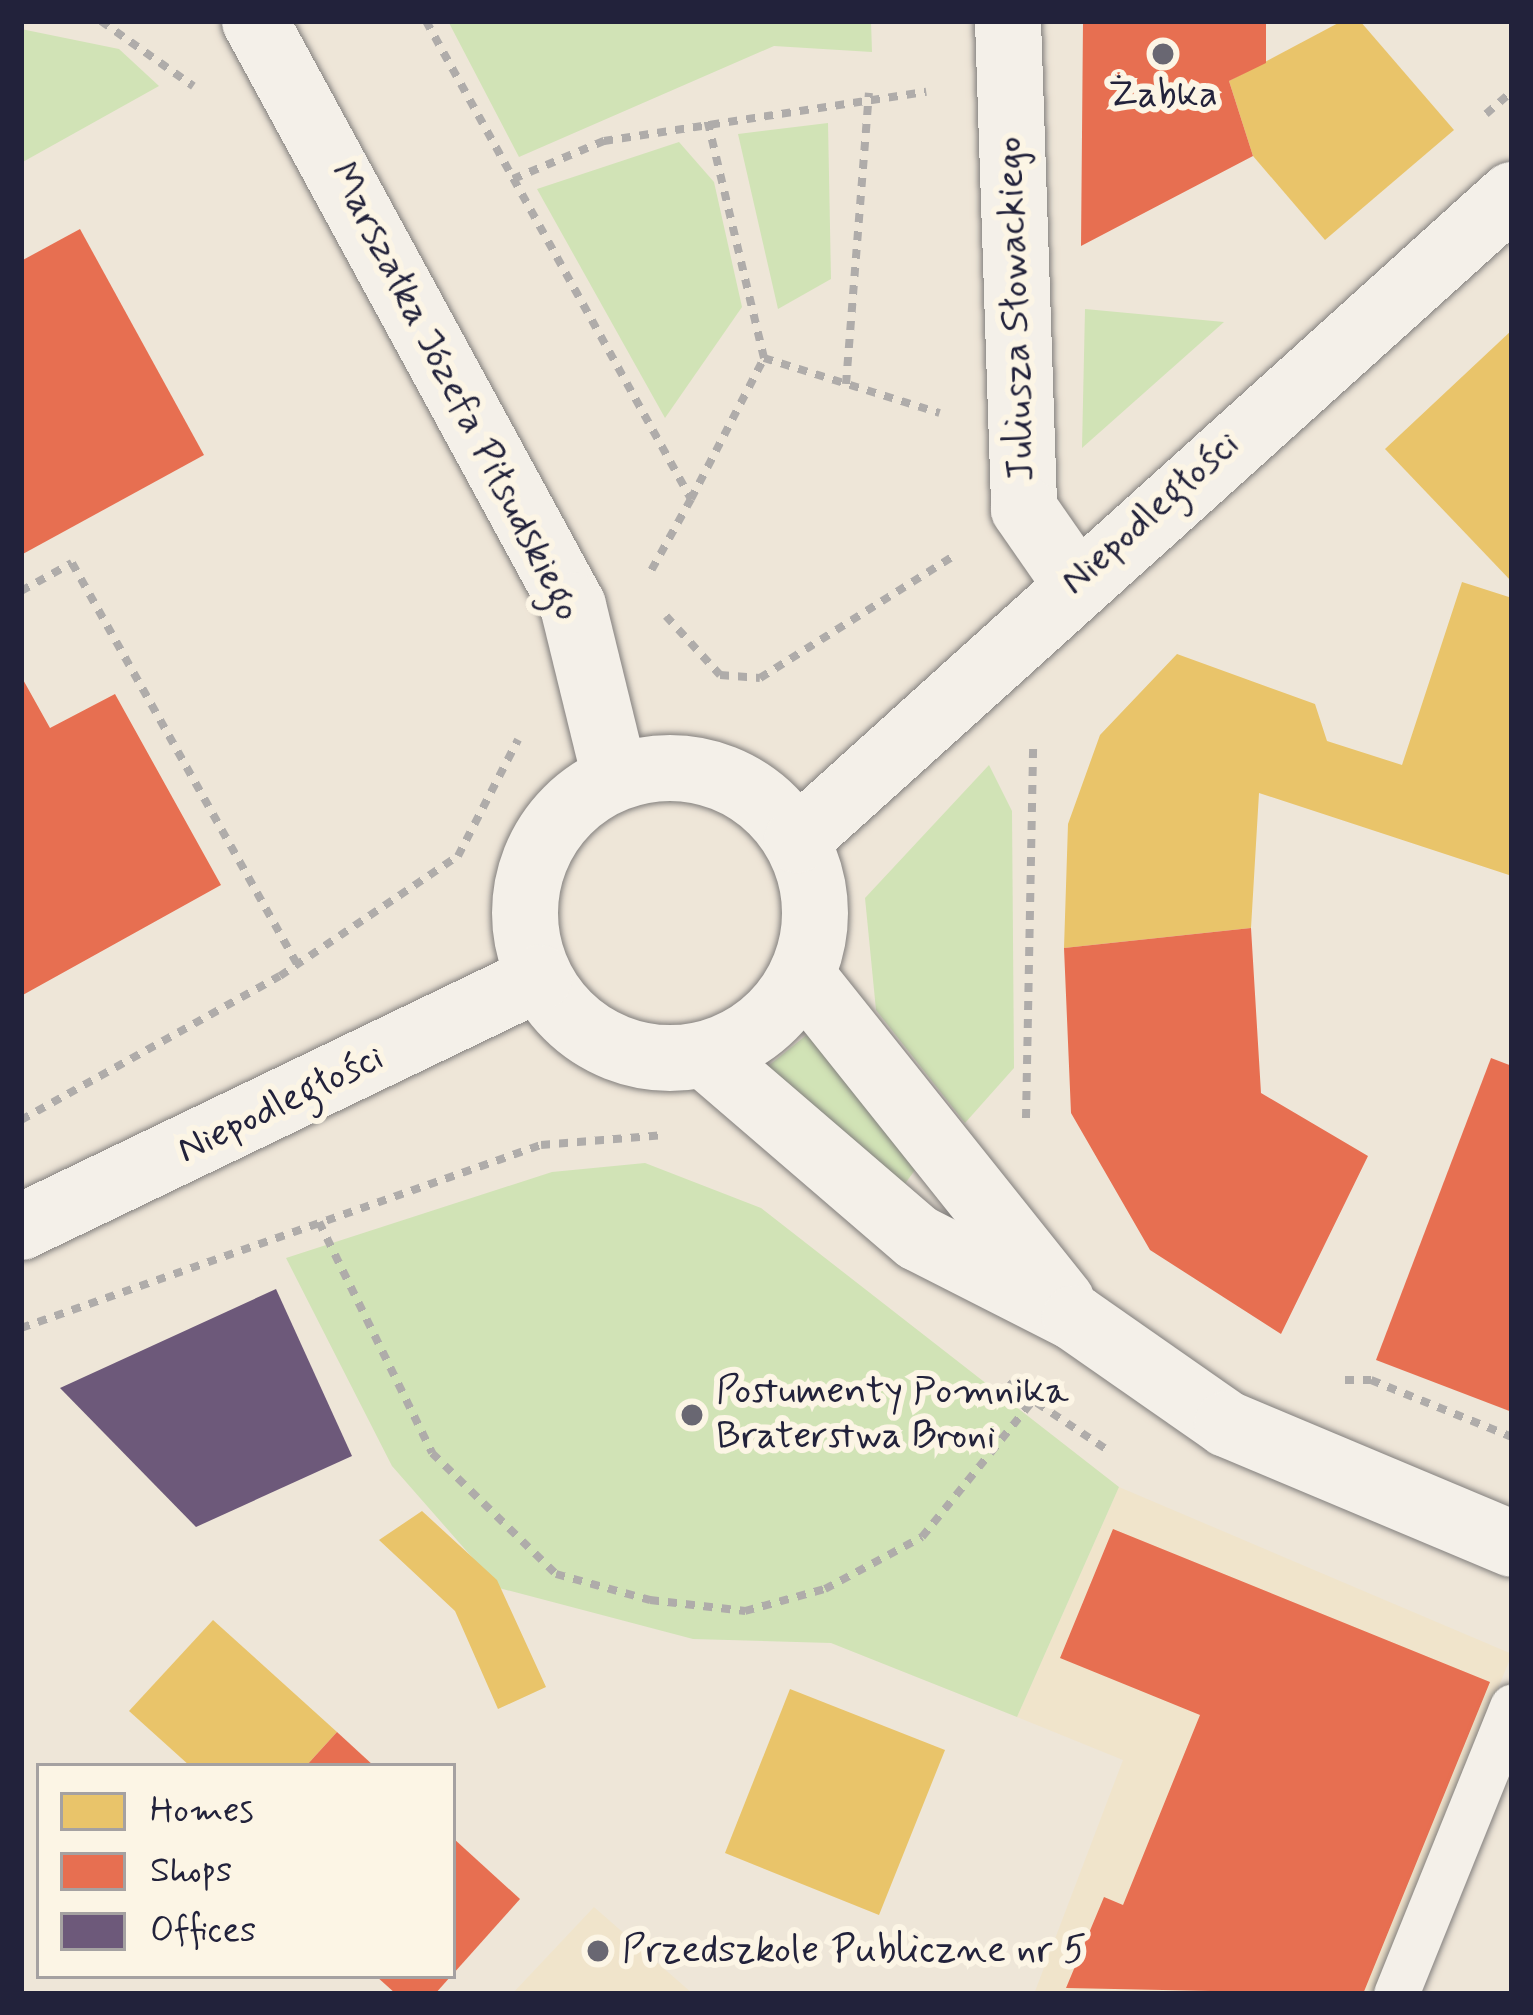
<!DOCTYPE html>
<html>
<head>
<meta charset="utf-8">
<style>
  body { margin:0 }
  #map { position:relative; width:1533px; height:2015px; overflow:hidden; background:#eee6d8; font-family:Mynerve,sans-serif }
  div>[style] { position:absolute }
  .built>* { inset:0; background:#f0e4cb }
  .green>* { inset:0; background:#d1e3b6 }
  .homes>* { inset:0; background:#e9c46a }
  .shops>* { inset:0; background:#e76f51 }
  .offices>* { inset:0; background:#6d597a }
  .path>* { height:8px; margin-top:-4px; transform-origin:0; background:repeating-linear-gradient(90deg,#afacaa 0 9px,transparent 0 18px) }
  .roads { filter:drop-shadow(0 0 3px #827f7d) drop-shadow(0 0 3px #827f7d) }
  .service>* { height:45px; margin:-22.5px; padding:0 22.5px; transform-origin:22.5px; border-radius:22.5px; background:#f4f0e9 }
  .pedestrian>* { height:66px; margin:-33px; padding:0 33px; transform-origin:33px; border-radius:33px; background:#f4f0e9 }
  .minor>* { height:66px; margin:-33px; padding:0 33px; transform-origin:33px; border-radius:33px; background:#f4f0e9 }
  .tertiary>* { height:66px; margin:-33px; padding:0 33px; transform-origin:33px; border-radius:33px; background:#f4f0e9 }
  .tertiary>.ring { margin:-33px; padding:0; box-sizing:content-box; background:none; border:66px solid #f4f0e9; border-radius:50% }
  .dots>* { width:33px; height:33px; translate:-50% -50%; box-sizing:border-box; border:6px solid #fcf5e5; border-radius:50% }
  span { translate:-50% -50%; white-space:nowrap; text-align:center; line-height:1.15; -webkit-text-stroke:12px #fcf5e5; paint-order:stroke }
  .poi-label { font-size:39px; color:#22223b }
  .left { translate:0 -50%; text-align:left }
  .street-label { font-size:39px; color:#22223b }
  .frame { position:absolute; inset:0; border:24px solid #22223b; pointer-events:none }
  .legend { position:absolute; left:36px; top:1763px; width:420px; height:216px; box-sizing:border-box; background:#fcf5e5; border:3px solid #a5a1a1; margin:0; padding:15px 21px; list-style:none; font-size:36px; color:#22223b }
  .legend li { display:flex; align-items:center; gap:24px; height:60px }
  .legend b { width:60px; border:3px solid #a5a1a1 }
</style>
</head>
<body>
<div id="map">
  <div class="built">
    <i style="clip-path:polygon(1119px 1487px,1512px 1654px,1374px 1994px,1034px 1994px,1123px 1760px,1017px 1717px)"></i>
    <i style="clip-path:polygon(594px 1907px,693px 1994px,512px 1994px)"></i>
  </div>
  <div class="green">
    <i style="clip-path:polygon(448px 21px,871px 21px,872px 52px,774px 46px,519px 157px)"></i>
    <i style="clip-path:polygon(21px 29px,119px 49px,159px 86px,21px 163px)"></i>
    <i style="clip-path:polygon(828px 123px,831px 279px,778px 309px,738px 134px)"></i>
    <i style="clip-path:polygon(679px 142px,714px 182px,742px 307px,665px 418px,537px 189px)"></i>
    <i style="clip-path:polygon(1085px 309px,1224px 322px,1082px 448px)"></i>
    <i style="clip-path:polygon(989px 765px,1012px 811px,1014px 1068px,965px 1123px,876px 1010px,865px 898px)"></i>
    <i style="clip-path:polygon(814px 1029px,923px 1159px,899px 1192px,767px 1067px)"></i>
    <i style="clip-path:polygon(645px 1163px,761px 1208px,1119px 1487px,1017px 1717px,831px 1643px,693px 1639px,499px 1588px,392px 1466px,286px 1258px,552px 1172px)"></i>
  </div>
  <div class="homes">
    <i style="clip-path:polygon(1342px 21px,1360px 21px,1454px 130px,1325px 240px,1253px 156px,1229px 81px)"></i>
    <i style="clip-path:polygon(1512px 330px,1512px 582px,1385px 449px)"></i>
    <i style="clip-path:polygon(1462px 582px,1512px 598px,1512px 876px,1259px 793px,1251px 928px,1064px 948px,1068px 824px,1100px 735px,1177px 654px,1315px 704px,1327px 741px,1402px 765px)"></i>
    <i style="clip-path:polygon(422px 1511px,497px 1580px,546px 1687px,498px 1709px,455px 1611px,379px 1540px)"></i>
    <i style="clip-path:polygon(213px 1620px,337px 1732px,306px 1766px,190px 1766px,129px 1711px)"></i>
    <i style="clip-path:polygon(790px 1689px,945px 1750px,879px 1915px,725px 1853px)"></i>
  </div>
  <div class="shops">
    <i style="clip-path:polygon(1083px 21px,1266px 21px,1266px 63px,1229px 81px,1253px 156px,1081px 246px)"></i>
    <i style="clip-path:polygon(80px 229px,204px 455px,21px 555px,21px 261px)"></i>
    <i style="clip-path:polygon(21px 676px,50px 728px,115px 694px,221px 885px,21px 996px)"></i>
    <i style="clip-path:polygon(1251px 928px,1261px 1093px,1368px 1156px,1281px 1334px,1150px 1250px,1071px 1113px,1064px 948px)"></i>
    <i style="clip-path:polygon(1491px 1058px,1512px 1066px,1512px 1412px,1376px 1360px)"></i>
    <i style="clip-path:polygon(1113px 1529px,1490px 1682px,1363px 1994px,1066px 1988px,1104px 1897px,1123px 1905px,1200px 1715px,1060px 1658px)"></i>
    <i style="clip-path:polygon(337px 1732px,374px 1766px,306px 1766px)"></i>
    <i style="clip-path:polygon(453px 1838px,520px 1899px,453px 1974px)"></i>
    <i style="clip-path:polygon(376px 1976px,451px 1976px,435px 1994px,396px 1994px)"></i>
  </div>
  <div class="offices">
    <i style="clip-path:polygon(276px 1289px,352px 1456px,196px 1527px,60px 1388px)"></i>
  </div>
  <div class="path">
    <i style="left:101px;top:21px;width:113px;rotate:35.2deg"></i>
    <i style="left:426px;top:21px;width:547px;rotate:61deg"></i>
    <i style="left:691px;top:499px;width:82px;rotate:119.1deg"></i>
    <i style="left:1486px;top:114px;width:35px;rotate:-41deg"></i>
    <i style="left:513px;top:179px;width:99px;rotate:-22.7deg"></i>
    <i style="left:604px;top:141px;width:326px;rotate:-8.7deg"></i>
    <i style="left:764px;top:358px;width:184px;rotate:17.4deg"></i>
    <i style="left:846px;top:384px;width:292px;rotate:-85.5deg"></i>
    <i style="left:691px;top:499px;width:159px;rotate:-62.6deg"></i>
    <i style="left:764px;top:358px;width:246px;rotate:-103.4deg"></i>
    <i style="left:21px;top:591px;width:58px;rotate:-28.8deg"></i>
    <i style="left:72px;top:563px;width:460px;rotate:60.7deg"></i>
    <i style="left:666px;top:616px;width:80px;rotate:47.5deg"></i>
    <i style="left:720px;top:675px;width:40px;rotate:4.3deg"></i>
    <i style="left:760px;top:678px;width:229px;rotate:-32.2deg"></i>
    <i style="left:1026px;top:1118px;width:373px;rotate:-88.9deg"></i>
    <i style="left:21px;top:1120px;width:296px;rotate:-29.1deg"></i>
    <i style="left:280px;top:976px;width:215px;rotate:-34deg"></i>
    <i style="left:458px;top:856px;width:131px;rotate:-62.7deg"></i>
    <i style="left:319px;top:1222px;width:257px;rotate:63.9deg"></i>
    <i style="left:432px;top:1453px;width:173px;rotate:44.3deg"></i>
    <i style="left:556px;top:1574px;width:98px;rotate:15.5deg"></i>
    <i style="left:650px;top:1600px;width:96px;rotate:6.6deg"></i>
    <i style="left:745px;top:1611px;width:83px;rotate:-15.4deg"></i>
    <i style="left:825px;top:1589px;width:110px;rotate:-28.2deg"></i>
    <i style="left:922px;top:1537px;width:173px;rotate:-50.9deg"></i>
    <i style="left:21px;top:1328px;width:551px;rotate:-19.39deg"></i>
    <i style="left:541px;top:1145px;width:124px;rotate:-4.6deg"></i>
    <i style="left:1345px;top:1380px;width:26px"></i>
    <i style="left:1371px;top:1380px;width:152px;rotate:22deg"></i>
    <i style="left:1007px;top:1383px;width:123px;rotate:33.7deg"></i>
  </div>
  <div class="roads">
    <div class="service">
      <i style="left:1396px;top:1994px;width:310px;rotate:-68deg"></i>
    </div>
    <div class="pedestrian">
      <i style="left:1008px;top:21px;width:488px;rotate:88.1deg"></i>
      <i style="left:1024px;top:509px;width:88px;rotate:55.2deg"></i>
    </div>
    <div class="minor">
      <i style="left:255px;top:21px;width:666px;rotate:61.47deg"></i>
      <i style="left:573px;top:606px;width:176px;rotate:76.2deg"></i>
    </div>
    <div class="tertiary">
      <i class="ring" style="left:525px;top:768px;width:224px;height:224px"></i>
      <i style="left:797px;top:840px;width:963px;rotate:-42.05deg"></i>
      <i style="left:803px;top:977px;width:415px;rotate:51.4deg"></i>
      <i style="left:705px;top:1055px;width:281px;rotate:40.7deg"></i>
      <i style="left:918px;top:1238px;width:176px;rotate:27deg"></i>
      <i style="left:1075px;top:1318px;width:185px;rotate:34.9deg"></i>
      <i style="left:1227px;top:1424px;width:309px;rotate:22.8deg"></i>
      <i style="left:21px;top:1227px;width:575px;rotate:-25.67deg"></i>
    </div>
  </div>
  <div class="dots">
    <i style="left:1163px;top:54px;background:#696772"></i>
    <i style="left:692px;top:1415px;background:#696772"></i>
    <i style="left:598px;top:1951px;background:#696772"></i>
  </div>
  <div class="poi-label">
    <span style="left:1163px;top:96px">Żabka</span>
    <span class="left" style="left:716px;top:1415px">Postumenty Pomnika<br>Braterstwa Broni</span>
    <span class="left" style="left:622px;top:1951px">Przedszkole Publiczne nr 5</span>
  </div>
  <div class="street-label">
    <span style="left:1017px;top:309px;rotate:-92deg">Juliusza Słowackiego</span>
    <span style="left:454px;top:392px;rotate:63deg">Marszałka Józefa Piłsudskiego</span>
    <span style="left:1151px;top:514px;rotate:-42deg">Niepodległości</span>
    <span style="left:281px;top:1105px;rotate:-26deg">Niepodległości</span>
  </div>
  <div class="frame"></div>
  <ul class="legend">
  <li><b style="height:33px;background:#e9c46a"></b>Homes</li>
  <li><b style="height:33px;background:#e76f51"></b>Shops</li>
  <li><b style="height:33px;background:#6d597a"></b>Offices</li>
  </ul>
</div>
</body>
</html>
